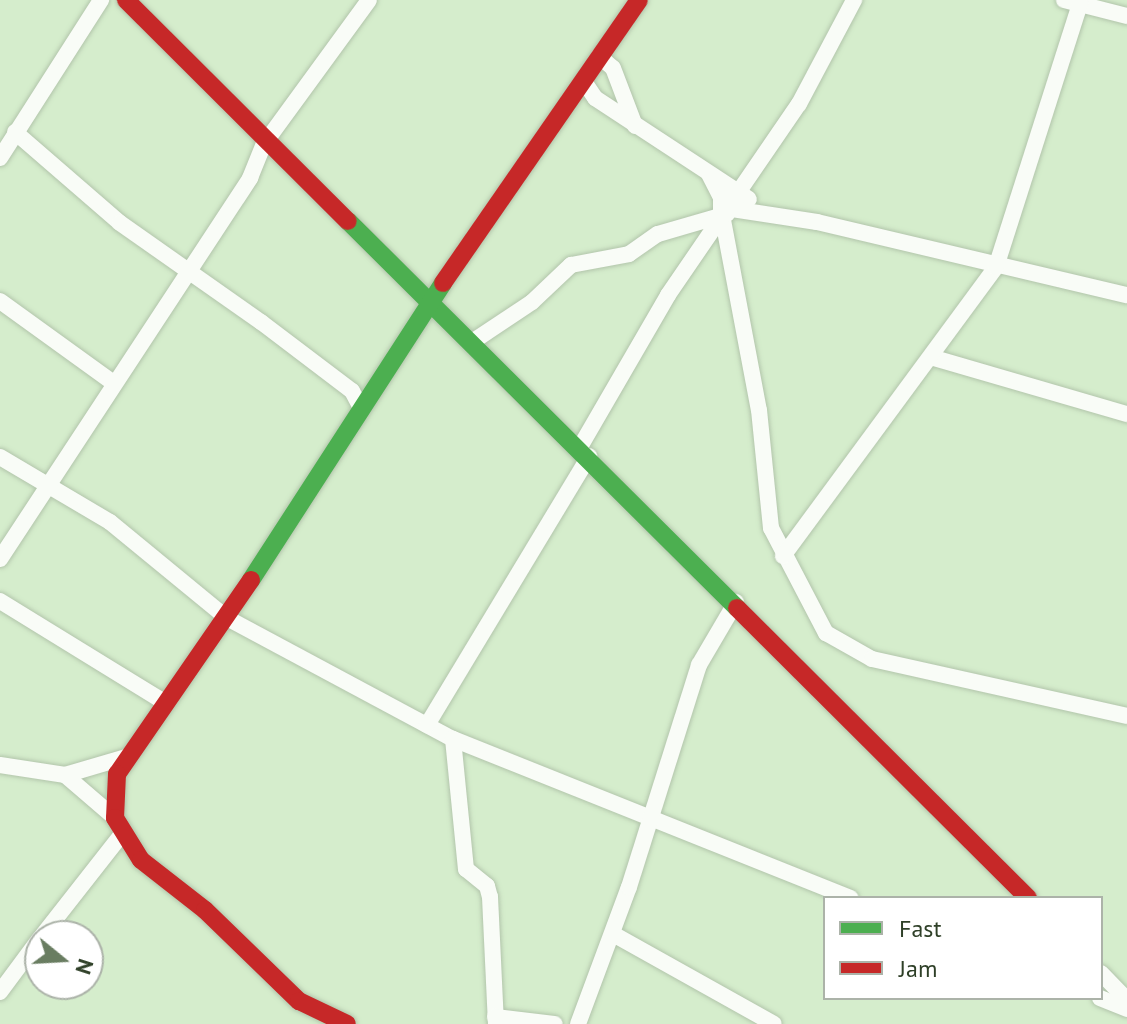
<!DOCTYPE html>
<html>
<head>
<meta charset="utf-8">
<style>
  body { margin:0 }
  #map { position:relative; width:1127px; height:1024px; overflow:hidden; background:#d5edcc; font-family:"PT Sans",sans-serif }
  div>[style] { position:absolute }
  .roads { filter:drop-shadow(0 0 2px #b2c5ab) drop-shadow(0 0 2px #b2c5ab) }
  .street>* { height:16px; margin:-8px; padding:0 8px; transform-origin:8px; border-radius:8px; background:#f9fcf7 }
  .fast>* { height:18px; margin:-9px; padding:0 9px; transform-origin:9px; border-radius:9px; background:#4caf50 }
  .jam>* { height:18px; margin:-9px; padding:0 9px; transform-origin:9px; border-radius:9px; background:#c62828 }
  span { translate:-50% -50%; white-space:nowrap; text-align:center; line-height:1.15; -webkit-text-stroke:6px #fff; paint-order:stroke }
  .legend { position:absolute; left:823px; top:896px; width:280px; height:104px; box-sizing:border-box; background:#fff; border:2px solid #acb3a9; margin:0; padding:10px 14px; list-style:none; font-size:24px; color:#2f4028 }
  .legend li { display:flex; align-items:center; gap:16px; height:40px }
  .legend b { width:40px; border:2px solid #acb3a9 }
  .north { position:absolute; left:24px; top:920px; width:80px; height:80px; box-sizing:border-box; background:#fff; border:2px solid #acb3a9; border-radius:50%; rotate:108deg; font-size:22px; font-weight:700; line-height:32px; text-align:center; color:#2f4028 }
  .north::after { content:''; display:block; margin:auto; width:28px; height:36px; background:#697d61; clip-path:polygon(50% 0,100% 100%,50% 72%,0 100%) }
</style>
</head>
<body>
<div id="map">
  <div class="roads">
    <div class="street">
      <i style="left:1064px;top:0;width:65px;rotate:14.3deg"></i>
      <i style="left:599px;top:56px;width:18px;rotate:41deg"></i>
      <i style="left:613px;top:68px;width:62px;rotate:69.2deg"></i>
      <i style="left:583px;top:80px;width:22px;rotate:56deg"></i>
      <i style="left:595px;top:98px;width:184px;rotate:33.3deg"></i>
      <i style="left:15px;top:132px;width:139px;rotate:40.9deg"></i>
      <i style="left:120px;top:223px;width:172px;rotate:35.1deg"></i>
      <i style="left:261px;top:322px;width:114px;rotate:37.2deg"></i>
      <i style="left:352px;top:391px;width:15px;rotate:62deg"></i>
      <i style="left:0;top:158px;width:188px;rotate:-57.4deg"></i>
      <i style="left:709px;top:174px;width:27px;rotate:63deg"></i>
      <i style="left:721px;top:198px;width:17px;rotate:90deg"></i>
      <i style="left:732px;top:209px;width:86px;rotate:8.7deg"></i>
      <i style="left:817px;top:222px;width:318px;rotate:13.3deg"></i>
      <i style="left:723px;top:220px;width:193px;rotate:79.3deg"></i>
      <i style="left:759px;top:410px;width:119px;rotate:84.2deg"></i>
      <i style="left:771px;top:528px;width:119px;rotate:62.4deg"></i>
      <i style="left:826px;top:633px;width:53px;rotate:29.5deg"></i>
      <i style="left:872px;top:659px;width:261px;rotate:12.6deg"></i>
      <i style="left:0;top:301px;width:137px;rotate:35.8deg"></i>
      <i style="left:472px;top:342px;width:72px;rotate:-33.7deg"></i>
      <i style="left:532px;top:302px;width:54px;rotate:-43.5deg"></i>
      <i style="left:571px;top:265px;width:59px;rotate:-10.7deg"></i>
      <i style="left:629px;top:254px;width:35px;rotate:-35deg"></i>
      <i style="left:658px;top:234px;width:72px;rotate:-16.2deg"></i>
      <i style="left:934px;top:358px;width:201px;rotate:16.2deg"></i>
      <i style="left:580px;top:447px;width:176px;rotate:-59.9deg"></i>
      <i style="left:668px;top:295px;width:232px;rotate:-55.6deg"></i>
      <i style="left:799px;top:104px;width:118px;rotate:-62.1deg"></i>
      <i style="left:0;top:457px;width:128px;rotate:30.6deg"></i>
      <i style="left:110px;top:522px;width:151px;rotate:39.4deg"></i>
      <i style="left:227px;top:618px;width:256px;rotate:28.2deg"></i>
      <i style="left:453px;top:739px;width:428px;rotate:21.8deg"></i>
      <i style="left:783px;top:556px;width:359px;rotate:-53.6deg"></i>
      <i style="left:996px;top:267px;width:276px;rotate:-72.3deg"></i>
      <i style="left:0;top:559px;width:456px;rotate:-56.7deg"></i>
      <i style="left:250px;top:178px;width:37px;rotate:-68deg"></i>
      <i style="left:264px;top:144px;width:178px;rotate:-53.9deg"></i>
      <i style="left:0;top:601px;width:195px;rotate:31.6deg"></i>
      <i style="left:427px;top:725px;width:314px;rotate:-58.9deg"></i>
      <i style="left:453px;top:739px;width:131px;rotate:84.3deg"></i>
      <i style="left:466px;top:869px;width:27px;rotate:39deg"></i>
      <i style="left:487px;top:886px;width:11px;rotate:75deg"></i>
      <i style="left:490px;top:897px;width:127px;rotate:87.3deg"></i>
      <i style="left:0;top:765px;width:66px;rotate:8.7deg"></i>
      <i style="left:65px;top:775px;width:64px;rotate:-16.4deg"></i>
      <i style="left:65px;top:775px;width:66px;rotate:40.7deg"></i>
      <i style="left:613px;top:934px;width:184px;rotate:29.2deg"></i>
      <i style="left:42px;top:936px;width:130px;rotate:-51.9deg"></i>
      <i style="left:1101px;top:973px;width:37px;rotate:46deg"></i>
      <i style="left:0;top:992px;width:67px;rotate:-53.5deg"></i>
      <i style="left:1100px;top:998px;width:29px;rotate:22deg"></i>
      <i style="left:495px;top:1017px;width:60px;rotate:6.7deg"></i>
      <i style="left:578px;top:1024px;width:146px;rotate:-69.6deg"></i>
      <i style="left:629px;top:887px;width:233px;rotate:-72.5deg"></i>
      <i style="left:699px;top:665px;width:73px;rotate:-59.6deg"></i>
    </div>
    <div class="fast">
      <i style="left:348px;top:221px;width:549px;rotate:44.85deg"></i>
      <i style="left:251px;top:580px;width:354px;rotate:-57.1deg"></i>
    </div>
    <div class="jam">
      <i style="left:126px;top:0;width:313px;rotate:44.9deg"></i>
      <i style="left:443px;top:283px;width:344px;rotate:-55.3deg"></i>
      <i style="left:251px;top:580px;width:236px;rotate:124.6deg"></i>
      <i style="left:117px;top:774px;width:44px;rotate:92.6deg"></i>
      <i style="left:115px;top:818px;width:49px;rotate:58.2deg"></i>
      <i style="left:141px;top:860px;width:81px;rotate:38deg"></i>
      <i style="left:205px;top:910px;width:131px;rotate:44.1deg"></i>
      <i style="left:299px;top:1001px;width:53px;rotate:25.6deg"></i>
      <i style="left:737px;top:608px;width:411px;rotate:44.9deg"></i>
    </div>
  </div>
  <ul class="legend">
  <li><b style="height:10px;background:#4caf50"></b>Fast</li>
  <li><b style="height:10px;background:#c62828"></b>Jam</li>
  </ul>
  <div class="north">N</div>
</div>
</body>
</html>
